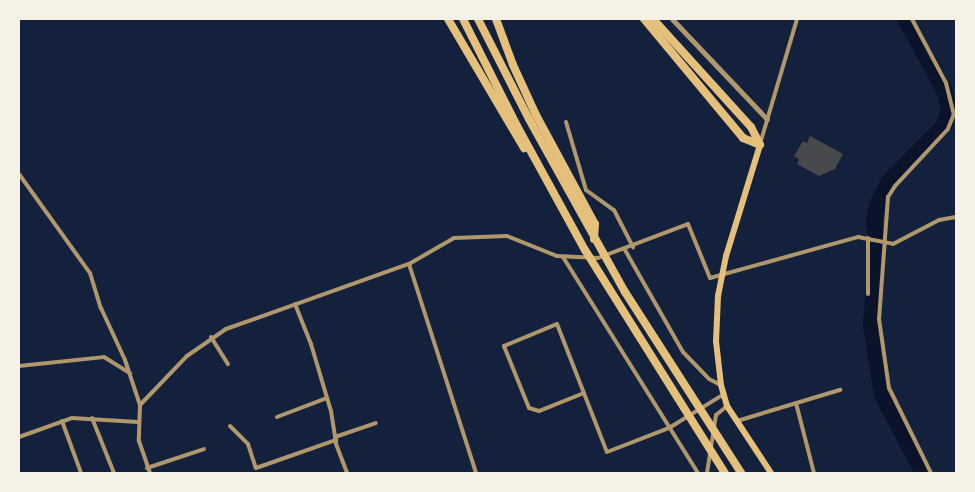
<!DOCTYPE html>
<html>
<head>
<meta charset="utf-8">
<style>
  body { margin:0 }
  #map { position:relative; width:975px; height:492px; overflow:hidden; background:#14213d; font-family:"Asap Condensed",sans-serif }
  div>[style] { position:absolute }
  .river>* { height:16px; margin:-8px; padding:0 8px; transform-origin:8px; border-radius:8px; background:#0b132b }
  .building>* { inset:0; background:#48494c }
  .minor>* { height:4px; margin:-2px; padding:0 2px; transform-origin:2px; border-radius:2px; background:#b1986c }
  .tertiary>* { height:5px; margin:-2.5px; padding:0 2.5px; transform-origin:2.5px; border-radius:2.5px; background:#b1986c }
  .primary>* { height:6px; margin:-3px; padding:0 3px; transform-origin:3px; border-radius:3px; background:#e5c07b }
  .motorway>* { height:8px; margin:-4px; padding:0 4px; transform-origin:4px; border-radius:4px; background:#e5c07b }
  span { translate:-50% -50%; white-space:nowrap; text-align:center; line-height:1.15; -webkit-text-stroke:4.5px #f6f1e7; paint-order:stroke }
  .frame { position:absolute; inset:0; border:20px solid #f6f1e7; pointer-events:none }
</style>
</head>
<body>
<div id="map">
  <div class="river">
    <i style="left:905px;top:19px;width:81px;rotate:61.2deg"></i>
    <i style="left:944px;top:90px;width:19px;rotate:74deg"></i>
    <i style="left:949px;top:108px;width:16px;rotate:104deg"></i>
    <i style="left:945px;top:124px;width:78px;rotate:134.5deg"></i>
    <i style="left:890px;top:180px;width:28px;rotate:117deg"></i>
    <i style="left:877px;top:205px;width:17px;rotate:100deg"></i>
    <i style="left:874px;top:222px;width:26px;rotate:83deg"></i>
    <i style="left:877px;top:248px;width:77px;rotate:94.5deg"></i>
    <i style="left:871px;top:325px;width:71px;rotate:81.1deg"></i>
    <i style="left:882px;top:395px;width:88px;rotate:62.3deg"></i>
  </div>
  <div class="building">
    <i style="clip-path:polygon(810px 136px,843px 154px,835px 169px,819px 176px,797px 164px,799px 159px,794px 156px,803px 141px,807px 143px)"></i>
  </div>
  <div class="minor">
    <i style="left:912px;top:19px;width:72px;rotate:62deg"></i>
    <i style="left:946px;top:83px;width:32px;rotate:76deg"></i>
    <i style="left:954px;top:114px;width:16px;rotate:112deg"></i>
    <i style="left:948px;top:129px;width:78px;rotate:132.9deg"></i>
    <i style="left:895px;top:186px;width:13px;rotate:122deg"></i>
    <i style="left:888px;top:197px;width:122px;rotate:94.2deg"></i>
    <i style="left:879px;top:319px;width:70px;rotate:81.8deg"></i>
    <i style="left:889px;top:388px;width:95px;rotate:63.7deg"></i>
    <i style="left:566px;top:122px;width:71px;rotate:73.6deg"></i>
    <i style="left:586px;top:190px;width:34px;rotate:36deg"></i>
    <i style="left:614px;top:210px;width:42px;rotate:62.8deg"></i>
    <i style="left:760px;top:144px;width:130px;rotate:-73.5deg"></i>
    <i style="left:19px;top:174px;width:122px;rotate:54.4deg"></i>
    <i style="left:90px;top:273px;width:37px;rotate:73deg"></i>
    <i style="left:101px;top:308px;width:57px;rotate:65.2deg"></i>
    <i style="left:125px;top:360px;width:47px;rotate:71.6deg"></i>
    <i style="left:140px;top:405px;width:36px;rotate:92deg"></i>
    <i style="left:139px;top:441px;width:34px;rotate:71deg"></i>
    <i style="left:868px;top:238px;width:56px;rotate:90deg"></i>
    <i style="left:625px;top:250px;width:117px;rotate:60.4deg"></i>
    <i style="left:683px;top:352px;width:37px;rotate:46deg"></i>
    <i style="left:709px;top:379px;width:13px;rotate:27deg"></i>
    <i style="left:563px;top:257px;width:255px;rotate:58deg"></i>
    <i style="left:409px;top:264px;width:219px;rotate:72.2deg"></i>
    <i style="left:295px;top:304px;width:43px;rotate:68.2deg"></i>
    <i style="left:311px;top:344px;width:70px;rotate:73.4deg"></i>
    <i style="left:331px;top:411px;width:33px;rotate:81deg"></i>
    <i style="left:336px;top:444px;width:31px;rotate:69deg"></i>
    <i style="left:211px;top:337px;width:32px;rotate:58deg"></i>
    <i style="left:19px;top:366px;width:85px;rotate:-6deg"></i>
    <i style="left:104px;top:357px;width:31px;rotate:32deg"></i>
    <i style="left:584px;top:393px;width:48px;rotate:158.2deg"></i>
    <i style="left:539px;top:411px;width:10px;rotate:-163deg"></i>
    <i style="left:529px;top:408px;width:67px;rotate:-112deg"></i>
    <i style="left:504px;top:346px;width:57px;rotate:-22.5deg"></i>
    <i style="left:557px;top:324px;width:137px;rotate:68.7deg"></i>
    <i style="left:607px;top:452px;width:66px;rotate:-21.2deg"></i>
    <i style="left:669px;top:428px;width:65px;rotate:-31.7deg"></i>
    <i style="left:796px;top:403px;width:72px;rotate:75.6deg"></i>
    <i style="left:140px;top:405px;width:68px;rotate:-46.2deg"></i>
    <i style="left:187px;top:356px;width:47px;rotate:-34.7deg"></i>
    <i style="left:226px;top:329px;width:194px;rotate:-19.6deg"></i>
    <i style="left:409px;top:264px;width:52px;rotate:-30deg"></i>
    <i style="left:454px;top:238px;width:53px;rotate:-2.2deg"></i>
    <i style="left:507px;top:236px;width:54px;rotate:21.8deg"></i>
    <i style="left:557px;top:256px;width:41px;rotate:2.8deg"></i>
    <i style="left:598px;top:258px;width:96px;rotate:-20.7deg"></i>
    <i style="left:688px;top:224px;width:58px;rotate:67.8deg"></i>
    <i style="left:710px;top:278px;width:154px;rotate:-15.5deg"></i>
    <i style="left:858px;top:237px;width:36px;rotate:11deg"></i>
    <i style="left:893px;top:244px;width:52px;rotate:-27.6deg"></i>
    <i style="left:939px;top:220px;width:17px;rotate:-10deg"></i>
    <i style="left:277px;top:417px;width:53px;rotate:-20.8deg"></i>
    <i style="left:92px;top:418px;width:59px;rotate:68.2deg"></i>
    <i style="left:62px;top:421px;width:55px;rotate:69.9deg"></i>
    <i style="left:737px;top:421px;width:108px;rotate:-16.8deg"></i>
    <i style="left:230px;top:426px;width:25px;rotate:45deg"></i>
    <i style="left:248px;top:444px;width:25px;rotate:72deg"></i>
    <i style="left:256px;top:468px;width:85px;rotate:-19.3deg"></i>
    <i style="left:19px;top:437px;width:56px;rotate:-19.7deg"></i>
    <i style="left:72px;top:418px;width:66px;rotate:3.5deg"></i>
    <i style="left:335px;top:437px;width:43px;rotate:-18.9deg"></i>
    <i style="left:147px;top:468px;width:60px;rotate:-18.4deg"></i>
    <i style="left:707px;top:473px;width:59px;rotate:-81.2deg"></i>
    <i style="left:716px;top:415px;width:14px;rotate:-39deg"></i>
  </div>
  <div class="tertiary">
    <i style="left:672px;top:19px;width:138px;rotate:46.5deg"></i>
  </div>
  <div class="primary">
    <i style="left:760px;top:145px;width:116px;rotate:107deg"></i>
    <i style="left:726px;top:256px;width:41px;rotate:101.3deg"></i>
    <i style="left:718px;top:296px;width:45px;rotate:92.5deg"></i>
    <i style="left:716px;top:341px;width:44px;rotate:83.5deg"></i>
    <i style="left:721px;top:385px;width:22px;rotate:74deg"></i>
    <i style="left:727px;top:406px;width:80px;rotate:56.7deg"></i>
  </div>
  <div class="motorway">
    <i style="left:448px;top:19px;width:150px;rotate:59.5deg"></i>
    <i style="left:463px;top:19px;width:120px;rotate:63.2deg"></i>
    <i style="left:517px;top:126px;width:141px;rotate:61.3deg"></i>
    <i style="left:585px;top:250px;width:263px;rotate:57.9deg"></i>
    <i style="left:478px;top:19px;width:112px;rotate:63deg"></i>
    <i style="left:529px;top:119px;width:198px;rotate:61deg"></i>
    <i style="left:625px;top:292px;width:215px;rotate:57.3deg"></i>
    <i style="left:496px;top:19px;width:49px;rotate:69.7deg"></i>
    <i style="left:513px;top:65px;width:55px;rotate:65.3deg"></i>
    <i style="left:536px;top:115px;width:124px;rotate:61.6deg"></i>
    <i style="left:595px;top:224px;width:15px;rotate:94deg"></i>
    <i style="left:644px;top:19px;width:155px;rotate:50.2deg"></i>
    <i style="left:743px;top:138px;width:18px;rotate:22deg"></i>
    <i style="left:653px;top:19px;width:146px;rotate:47.8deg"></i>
    <i style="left:751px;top:127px;width:20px;rotate:63deg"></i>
  </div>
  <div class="frame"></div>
</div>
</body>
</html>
